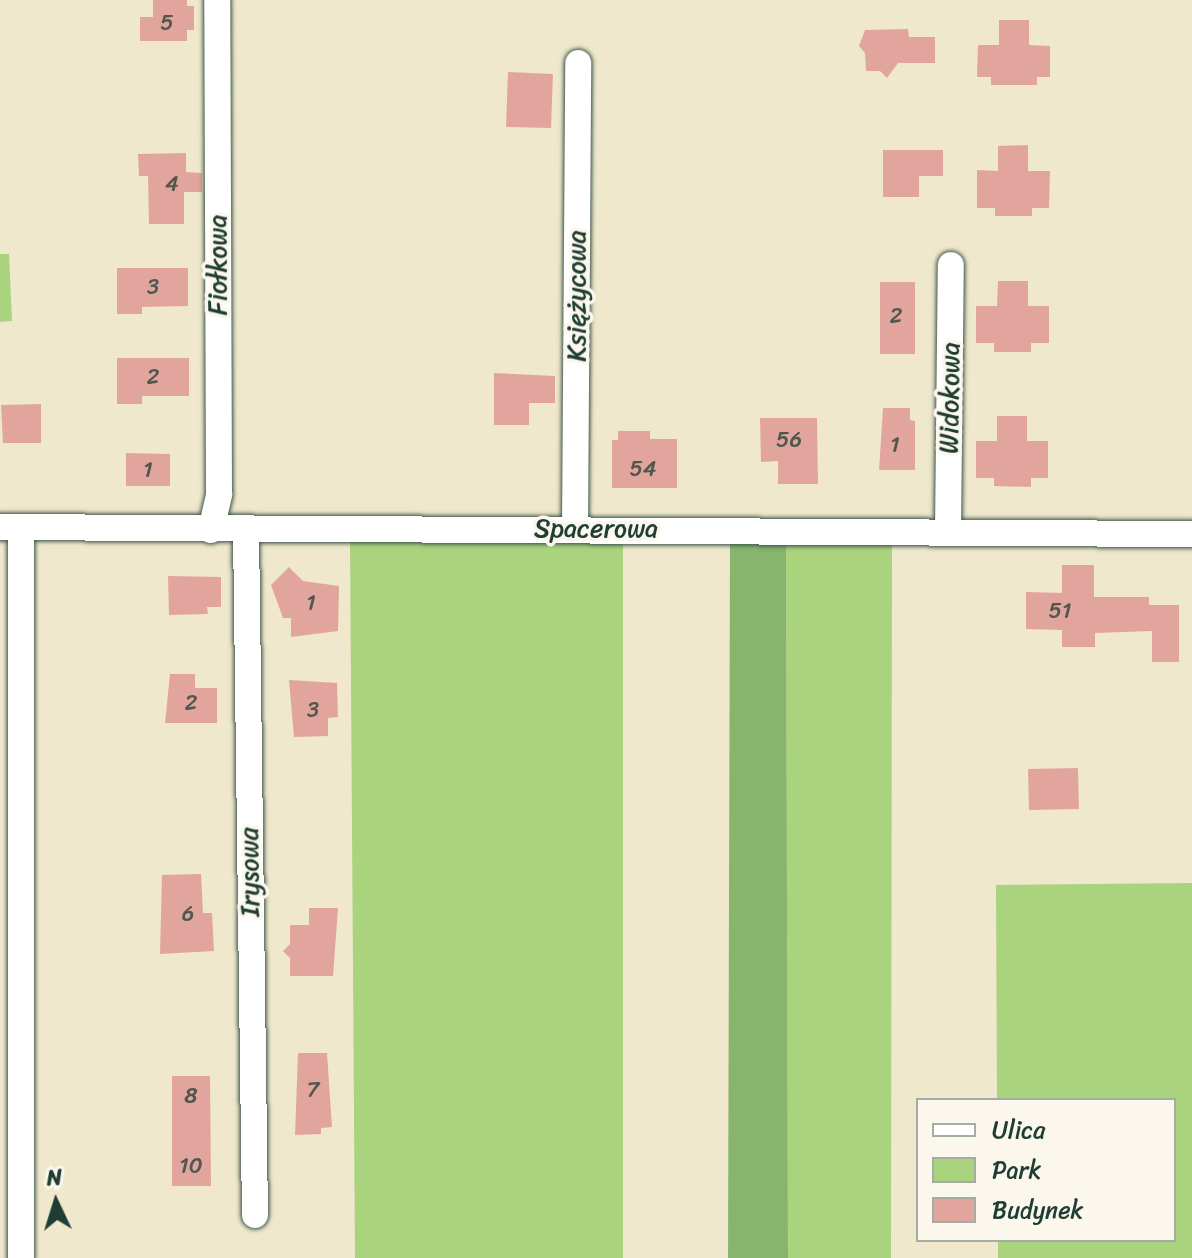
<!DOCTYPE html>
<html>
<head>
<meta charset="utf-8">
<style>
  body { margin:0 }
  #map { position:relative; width:1192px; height:1258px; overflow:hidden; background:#efe8cc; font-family:Sriracha,sans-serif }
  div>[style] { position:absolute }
  .green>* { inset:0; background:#aad37e }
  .forest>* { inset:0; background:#87b56d }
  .building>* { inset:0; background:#e2a59e }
  .roads { filter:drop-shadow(0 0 2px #3e574b) drop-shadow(0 0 2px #3e574b) }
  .minor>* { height:26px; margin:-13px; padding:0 13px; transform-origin:13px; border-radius:13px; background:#fff }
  span { translate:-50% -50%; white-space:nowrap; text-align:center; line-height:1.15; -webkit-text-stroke:7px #fbf7ec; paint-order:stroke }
  .number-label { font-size:22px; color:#50574e }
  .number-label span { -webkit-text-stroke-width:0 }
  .street-label { font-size:26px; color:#1f3d34 }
  .legend { position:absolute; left:916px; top:1098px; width:260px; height:144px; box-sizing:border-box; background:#fbf7ec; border:2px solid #a3ada2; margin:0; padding:10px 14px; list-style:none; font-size:24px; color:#1f3d34 }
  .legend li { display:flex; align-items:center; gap:16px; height:40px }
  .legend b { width:40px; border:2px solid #a3ada2 }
  .north { position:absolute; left:16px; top:1162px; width:80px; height:80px; -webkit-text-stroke:6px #fbf7ec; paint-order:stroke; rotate:356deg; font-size:22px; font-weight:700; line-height:32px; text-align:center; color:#1f3d34 }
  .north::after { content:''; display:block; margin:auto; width:28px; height:36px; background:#1f3d34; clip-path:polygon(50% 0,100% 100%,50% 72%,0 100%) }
</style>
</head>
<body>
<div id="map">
  <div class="green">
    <i style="clip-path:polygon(0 254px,9px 254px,12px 321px,0 322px)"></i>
    <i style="clip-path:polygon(350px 540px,623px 541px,623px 1258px,355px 1258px)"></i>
    <i style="clip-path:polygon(786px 541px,892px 542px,891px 1258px,788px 1258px)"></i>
    <i style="clip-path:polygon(1192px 883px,1192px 1258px,998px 1258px,998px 1240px,1174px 1240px,1174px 1100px,997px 1100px,996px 885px)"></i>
  </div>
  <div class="forest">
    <i style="clip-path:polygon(730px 541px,786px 541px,788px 1258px,728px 1258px)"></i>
  </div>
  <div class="building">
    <i style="clip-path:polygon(153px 0,187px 0,187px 6px,194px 6px,194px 30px,187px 30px,187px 41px,140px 41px,140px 17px,153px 17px)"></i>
    <i style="clip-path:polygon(999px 20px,1029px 20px,1029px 45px,1050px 46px,1050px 77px,1037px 77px,1037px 85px,991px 85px,991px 77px,977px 77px,978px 45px,999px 45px)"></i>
    <i style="clip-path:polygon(908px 29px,909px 37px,935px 37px,935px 63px,898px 63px,887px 78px,880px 71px,866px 71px,865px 53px,859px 46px,865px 30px)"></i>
    <i style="clip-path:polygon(508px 72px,553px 74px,551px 128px,506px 127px)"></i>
    <i style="clip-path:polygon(1028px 145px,1028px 171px,1050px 171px,1049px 208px,1032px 208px,1032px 216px,995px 216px,995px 208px,977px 208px,977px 170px,998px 171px,998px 146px)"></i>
    <i style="clip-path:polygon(883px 150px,943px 150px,943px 176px,919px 176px,919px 197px,883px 197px)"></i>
    <i style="clip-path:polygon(186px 153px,186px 172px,202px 173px,202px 192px,184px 192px,184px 224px,149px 224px,148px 176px,139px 176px,138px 154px)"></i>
    <i style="clip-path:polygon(117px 268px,188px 268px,188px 306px,142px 307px,142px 314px,117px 314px)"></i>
    <i style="clip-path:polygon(998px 281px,1028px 281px,1028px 306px,1049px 306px,1049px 343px,1031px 343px,1031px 352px,994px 352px,994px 343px,976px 343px,976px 306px,997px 306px)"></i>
    <i style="clip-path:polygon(880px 282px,915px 282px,915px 354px,880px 354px)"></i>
    <i style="clip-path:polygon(117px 358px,189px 358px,189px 396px,142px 396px,142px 404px,117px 404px)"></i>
    <i style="clip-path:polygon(494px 373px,555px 376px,555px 403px,529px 403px,529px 425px,494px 425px)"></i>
    <i style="clip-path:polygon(41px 404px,41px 443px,3px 443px,1px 405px)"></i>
    <i style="clip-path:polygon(883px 408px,910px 408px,910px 420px,915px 421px,915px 470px,879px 470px)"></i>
    <i style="clip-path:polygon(997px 416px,1027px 416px,1027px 441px,1048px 441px,1048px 478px,1031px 478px,1031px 487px,994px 486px,994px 478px,976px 478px,976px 441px,997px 441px)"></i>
    <i style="clip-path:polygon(760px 418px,817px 418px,818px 484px,778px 484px,778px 461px,761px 462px)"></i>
    <i style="clip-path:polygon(618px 431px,650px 431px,650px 439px,677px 439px,677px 488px,612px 488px,612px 440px,618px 440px)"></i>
    <i style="clip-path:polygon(126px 453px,170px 454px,170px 486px,126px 486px)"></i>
    <i style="clip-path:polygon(1062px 565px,1094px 565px,1094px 597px,1149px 597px,1149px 605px,1179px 605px,1179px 662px,1152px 662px,1152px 631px,1095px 633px,1095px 647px,1062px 647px,1062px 630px,1026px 629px,1026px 592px,1062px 593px)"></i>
    <i style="clip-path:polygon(289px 567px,303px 581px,339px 586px,338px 631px,291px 637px,291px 618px,283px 618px,271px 585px)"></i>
    <i style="clip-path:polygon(168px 576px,221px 577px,221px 607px,207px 607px,208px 614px,169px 615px)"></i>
    <i style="clip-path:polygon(170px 674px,195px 674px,195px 688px,217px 688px,217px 723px,165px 723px)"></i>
    <i style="clip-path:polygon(289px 680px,337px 683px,338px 717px,328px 718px,328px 736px,294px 737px)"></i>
    <i style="clip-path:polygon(1078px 768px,1079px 809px,1029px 810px,1028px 769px)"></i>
    <i style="clip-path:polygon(201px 874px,203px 913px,212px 913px,214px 951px,160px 954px,162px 875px)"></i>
    <i style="clip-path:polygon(309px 908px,338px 908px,333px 976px,290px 976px,290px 958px,283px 951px,290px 944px,290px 925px,309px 925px)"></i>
    <i style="clip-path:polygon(298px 1053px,327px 1053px,332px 1127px,321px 1128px,321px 1134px,295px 1135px)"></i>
    <i style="clip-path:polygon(172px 1076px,210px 1076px,211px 1186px,172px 1186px)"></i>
  </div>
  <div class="roads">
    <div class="minor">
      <i style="left:0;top:527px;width:1192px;rotate:0.34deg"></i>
      <i style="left:21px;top:527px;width:731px;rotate:90deg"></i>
      <i style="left:575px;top:529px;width:466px;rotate:-89.6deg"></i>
      <i style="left:211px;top:530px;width:37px;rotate:-77deg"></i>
      <i style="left:219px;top:494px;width:494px;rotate:-90.2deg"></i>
      <i style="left:246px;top:530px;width:685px;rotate:89.25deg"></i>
      <i style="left:948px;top:531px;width:266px;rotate:-89.4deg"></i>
    </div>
  </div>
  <div class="number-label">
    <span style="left:167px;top:23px">5</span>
    <span style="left:172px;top:184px">4</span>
    <span style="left:153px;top:287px">3</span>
    <span style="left:896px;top:316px">2</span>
    <span style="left:153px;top:377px">2</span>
    <span style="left:789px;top:440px">56</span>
    <span style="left:895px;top:445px">1</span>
    <span style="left:643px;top:469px">54</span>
    <span style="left:148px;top:470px">1</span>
    <span style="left:311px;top:603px">1</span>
    <span style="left:1060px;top:611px">51</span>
    <span style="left:191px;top:703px">2</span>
    <span style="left:313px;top:710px">3</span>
    <span style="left:188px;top:914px">6</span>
    <span style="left:313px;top:1090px">7</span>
    <span style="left:191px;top:1096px">8</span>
    <span style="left:191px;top:1166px">10</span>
  </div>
  <div class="street-label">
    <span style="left:218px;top:265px;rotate:-90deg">Fiołkowa</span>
    <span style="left:577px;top:296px;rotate:-90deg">Księżycowa</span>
    <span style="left:950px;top:398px;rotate:-89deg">Widokowa</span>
    <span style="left:596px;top:529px">Spacerowa</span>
    <span style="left:250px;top:872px;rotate:-91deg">Irysowa</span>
  </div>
  <ul class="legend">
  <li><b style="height:10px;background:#fff"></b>Ulica</li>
  <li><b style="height:22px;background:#aad37e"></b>Park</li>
  <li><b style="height:22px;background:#e2a59e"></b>Budynek</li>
  </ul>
  <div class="north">N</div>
</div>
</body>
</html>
